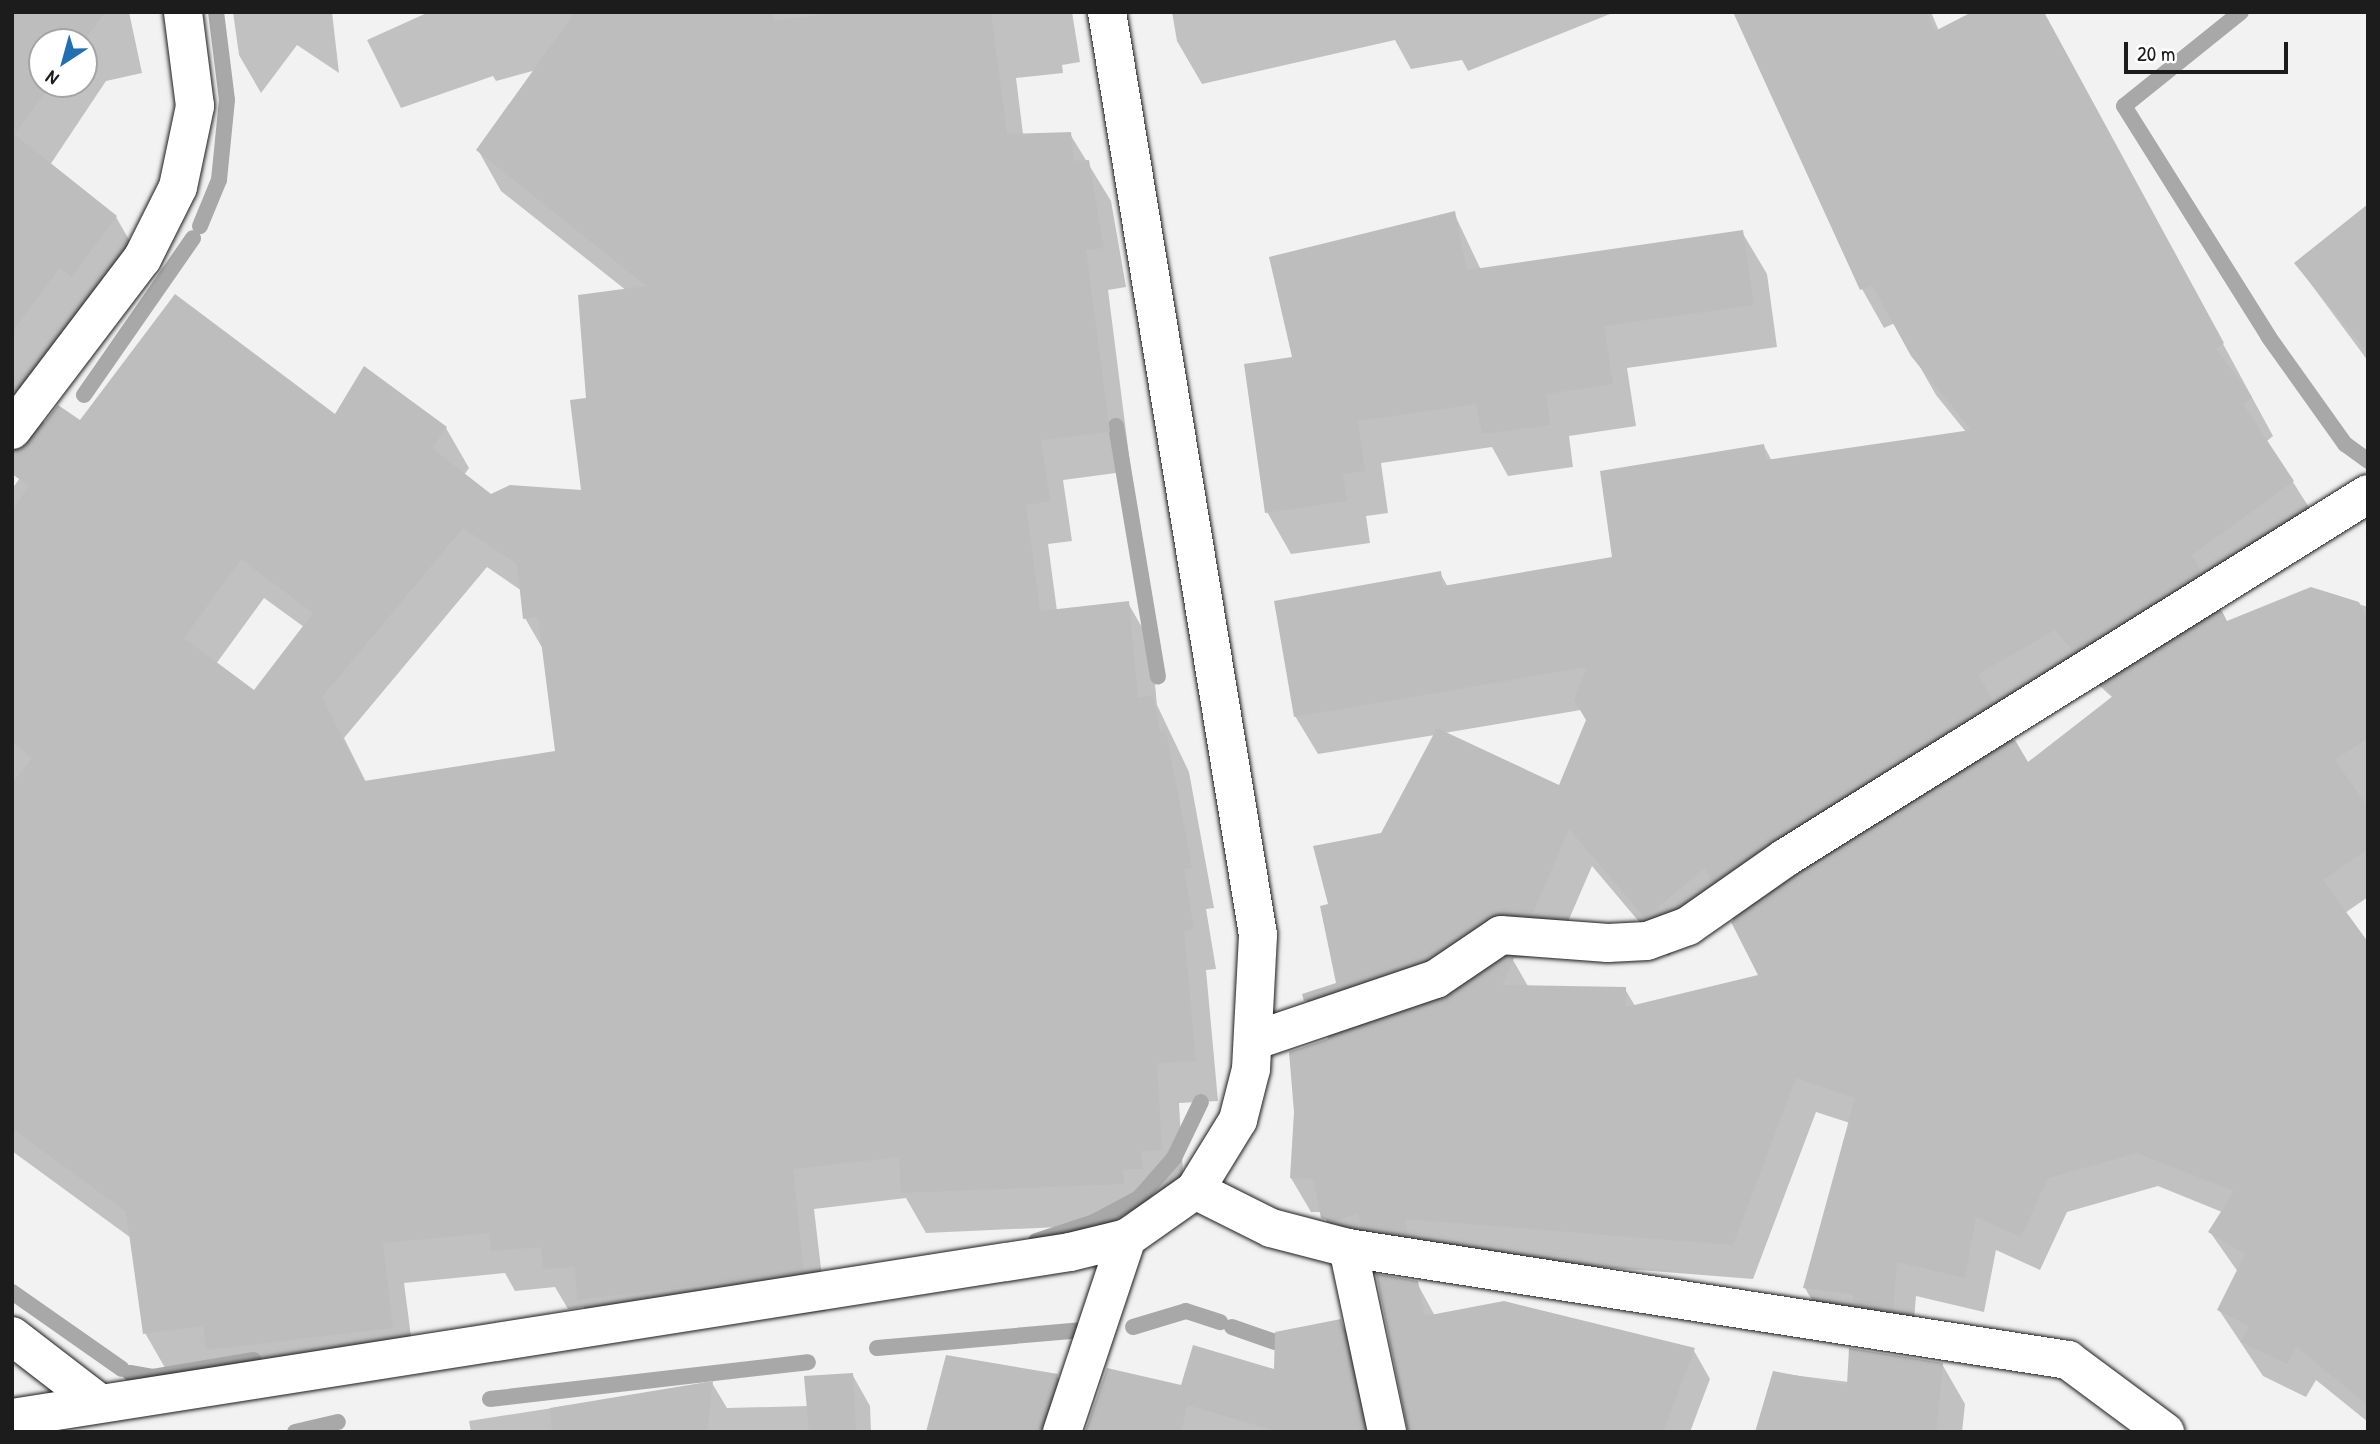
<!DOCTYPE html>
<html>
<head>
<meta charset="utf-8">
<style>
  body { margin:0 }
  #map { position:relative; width:2380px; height:1444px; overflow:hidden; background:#f2f2f2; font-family:"Patrick Hand",sans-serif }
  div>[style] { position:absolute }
  .shadow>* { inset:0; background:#0003 }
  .stream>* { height:16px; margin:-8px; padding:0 8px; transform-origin:8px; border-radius:8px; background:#a8a8a8 }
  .building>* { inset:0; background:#bdbdbd }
  .roads { filter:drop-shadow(0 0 2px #1c1c1c) drop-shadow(0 0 2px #1c1c1c) }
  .minor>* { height:38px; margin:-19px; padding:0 19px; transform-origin:19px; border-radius:19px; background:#fff }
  span { translate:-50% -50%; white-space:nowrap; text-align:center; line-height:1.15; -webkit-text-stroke:6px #fff; paint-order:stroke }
  .frame { position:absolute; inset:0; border:14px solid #1c1c1c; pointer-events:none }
  .north { position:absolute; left:28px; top:28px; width:70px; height:70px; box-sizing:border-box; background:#fff; border:2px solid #a4a4a4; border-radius:50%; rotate:216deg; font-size:19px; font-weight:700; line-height:28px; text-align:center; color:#1c1c1c }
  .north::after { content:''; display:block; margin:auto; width:24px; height:32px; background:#1f6fb2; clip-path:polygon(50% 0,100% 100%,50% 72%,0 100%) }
  .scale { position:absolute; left:2124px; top:42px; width:164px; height:32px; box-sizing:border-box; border:4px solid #1c1c1c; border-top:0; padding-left:9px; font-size:21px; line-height:24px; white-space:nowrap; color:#1c1c1c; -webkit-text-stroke:5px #fff; paint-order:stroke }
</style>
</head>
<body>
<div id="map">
  <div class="shadow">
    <i style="clip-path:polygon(evenodd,12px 12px,129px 12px,142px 73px,106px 81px,50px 165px,116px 217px,139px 257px,32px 403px,45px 424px,336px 416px,446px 428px,469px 468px,464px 475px,491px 496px,583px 492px,587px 399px,627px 291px,501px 191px,478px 150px,536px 70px,496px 81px,493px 76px,401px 108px,367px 40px,429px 12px,1072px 12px,1080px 62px,1062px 65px,1063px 73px,1016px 78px,1023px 134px,1036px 139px,1070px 134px,1111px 201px,1126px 287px,1108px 290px,1131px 471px,1063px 480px,1072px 541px,1048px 544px,1057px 611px,1128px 603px,1151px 643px,1157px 705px,1189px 772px,1214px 908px,1206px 909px,1216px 969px,1206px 970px,1218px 1101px,1179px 1103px,1184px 1190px,1146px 1223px,926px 1233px,906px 1198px,814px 1209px,826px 1311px,602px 1339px,584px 1307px,568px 1309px,555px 1287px,515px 1291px,505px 1273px,404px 1283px,415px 1367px,218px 1367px,168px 1373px,145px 1333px,131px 1238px,12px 1151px,12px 489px,30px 464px,12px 465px,12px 12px,42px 42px,84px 42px,84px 84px,42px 84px,42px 42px,12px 12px,487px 567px,522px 591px,525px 618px,544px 651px,557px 752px,366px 782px,344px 738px,487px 567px,12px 12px,264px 598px,304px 627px,254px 693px,216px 664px,264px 598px)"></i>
    <i style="clip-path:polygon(233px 12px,332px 12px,339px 73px,297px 45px,261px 93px,239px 55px)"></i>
    <i style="clip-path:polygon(1172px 12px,1615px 12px,1468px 71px,1462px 60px,1411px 69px,1395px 40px,1202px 84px,1177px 41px)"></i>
    <i style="clip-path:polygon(evenodd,1735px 12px,1931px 12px,1939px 31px,2050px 25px,2273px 436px,2267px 441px,2310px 509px,2213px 595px,2227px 623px,2311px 589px,2368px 607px,2368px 897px,2342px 915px,2368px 944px,2368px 1422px,2316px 1380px,2306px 1397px,2263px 1376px,2219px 1310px,2238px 1272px,2210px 1232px,2222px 1212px,2158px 1186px,2067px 1212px,2040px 1270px,1996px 1250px,1984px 1312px,1916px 1296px,1912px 1344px,1825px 1323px,1805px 1288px,1850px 1123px,1816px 1112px,1753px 1279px,1423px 1253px,1343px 1253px,1322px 1212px,1311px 1212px,1291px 1178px,1329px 1040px,1306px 1000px,1338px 985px,1382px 835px,1435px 735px,1318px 754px,1295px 716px,1440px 573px,1448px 587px,1614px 558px,1764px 446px,1772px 461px,1966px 432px,1936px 395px,1895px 323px,1884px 328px,1862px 289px,1735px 12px,2079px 667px,2113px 698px,2027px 765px,1998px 713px,2079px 667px,1735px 12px,1581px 710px,1587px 721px,1560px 787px,1444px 733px,1581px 710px,1735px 12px,1592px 866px,1668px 956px,1727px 906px,1760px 977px,1635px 1006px,1625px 989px,1529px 988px,1513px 960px,1506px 959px,1554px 954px,1592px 866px)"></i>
    <i style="clip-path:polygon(2368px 206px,2368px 361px,2296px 264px)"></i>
    <i style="clip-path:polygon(1454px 213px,1481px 270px,1742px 232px,1767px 274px,1777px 347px,1627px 368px,1636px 426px,1569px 436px,1573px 467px,1508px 476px,1492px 447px,1381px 463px,1388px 513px,1366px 516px,1370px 543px,1291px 554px,1267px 512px,1294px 358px)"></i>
    <i style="clip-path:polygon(1417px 1283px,1435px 1316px,1693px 1349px,1710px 1379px,1690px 1432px,1409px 1432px)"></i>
    <i style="clip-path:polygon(1340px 1321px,1357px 1350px,1374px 1432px,1087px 1432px,1183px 1387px,1276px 1371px)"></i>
    <i style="clip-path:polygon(1942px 1364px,1965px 1404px,1962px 1432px,1757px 1432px,1775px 1373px,1849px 1382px)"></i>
    <i style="clip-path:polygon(852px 1374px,870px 1406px,871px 1432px,471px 1432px,469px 1421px,712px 1383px,727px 1408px,809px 1406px)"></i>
    <i style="clip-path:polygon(1057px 1376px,1074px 1405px,1067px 1432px,928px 1432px)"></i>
  </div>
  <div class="stream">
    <i style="left:2241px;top:12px;width:150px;rotate:141.2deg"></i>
    <i style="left:2124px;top:106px;width:271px;rotate:57.9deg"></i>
    <i style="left:2268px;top:336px;width:133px;rotate:54.5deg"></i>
    <i style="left:2345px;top:444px;width:29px;rotate:36deg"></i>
    <i style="left:200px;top:226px;width:50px;rotate:-67.6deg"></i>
    <i style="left:219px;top:180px;width:80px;rotate:-84.3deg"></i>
    <i style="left:227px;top:100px;width:89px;rotate:-97.1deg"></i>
    <i style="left:84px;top:395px;width:191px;rotate:-55.2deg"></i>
    <i style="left:1116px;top:426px;width:254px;rotate:80.5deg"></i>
    <i style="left:1036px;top:1241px;width:61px;rotate:-18.1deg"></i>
    <i style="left:1094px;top:1222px;width:51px;rotate:-28.1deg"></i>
    <i style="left:1139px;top:1198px;width:53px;rotate:-48.8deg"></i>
    <i style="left:1174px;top:1158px;width:62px;rotate:-64.3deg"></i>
    <i style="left:12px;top:1292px;width:134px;rotate:35deg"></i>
    <i style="left:1133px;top:1327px;width:55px;rotate:-16.8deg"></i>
    <i style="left:1186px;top:1311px;width:36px;rotate:18deg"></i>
    <i style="left:1232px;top:1327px;width:46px;rotate:19.2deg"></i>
    <i style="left:877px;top:1348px;width:207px;rotate:-5deg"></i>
    <i style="left:130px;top:1373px;width:23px;rotate:10deg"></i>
    <i style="left:153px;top:1377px;width:102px;rotate:-9.6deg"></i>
    <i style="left:490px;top:1399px;width:320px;rotate:-6.6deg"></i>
    <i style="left:295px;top:1432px;width:44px;rotate:-13.1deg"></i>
  </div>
  <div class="building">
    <i style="clip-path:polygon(12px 12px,105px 12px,83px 42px,42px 42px,42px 84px,52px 84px,14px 134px,117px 216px,72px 277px,59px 268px,12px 333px)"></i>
    <i style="clip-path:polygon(evenodd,575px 12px,773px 12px,774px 21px,839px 12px,991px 12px,1007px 134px,1071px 132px,1074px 161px,1089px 160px,1104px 248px,1086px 250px,1110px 432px,1041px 440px,1050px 501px,1026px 505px,1040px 611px,1129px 601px,1138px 698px,1153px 695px,1160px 732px,1166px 731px,1192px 868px,1184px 869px,1194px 929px,1184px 931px,1196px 1061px,1157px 1063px,1162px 1150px,1141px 1151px,1143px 1169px,1123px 1169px,1124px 1184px,901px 1193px,899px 1157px,793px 1169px,804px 1272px,577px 1300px,575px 1267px,543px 1269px,541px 1247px,491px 1251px,489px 1233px,383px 1243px,393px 1328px,206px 1350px,203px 1326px,143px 1334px,126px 1212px,12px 1128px,12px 784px,32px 758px,12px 742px,12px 510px,29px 486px,12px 474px,12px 451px,29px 443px,58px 405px,80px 420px,175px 294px,335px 414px,364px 366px,447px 427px,432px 448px,491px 494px,510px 485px,581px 490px,570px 400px,586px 398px,578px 295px,646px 286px,476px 150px,575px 12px,463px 528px,517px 564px,523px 619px,538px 617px,555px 751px,364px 781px,322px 697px,463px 528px,575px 12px,241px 559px,313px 613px,254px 690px,184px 638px,241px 559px)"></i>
    <i style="clip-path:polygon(1733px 12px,1927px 12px,1935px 31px,1972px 12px,2044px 12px,2224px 343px,2216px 349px,2252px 397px,2243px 404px,2294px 481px,2192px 555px,2201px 572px,2074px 652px,2055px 630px,1978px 674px,1994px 702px,1712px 883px,1705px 868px,1645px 918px,1569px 829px,1532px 915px,1490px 917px,1426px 959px,1304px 1001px,1302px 994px,1336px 983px,1320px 906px,1328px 904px,1313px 846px,1381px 833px,1437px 728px,1559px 785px,1586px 720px,1574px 700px,1587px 667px,1294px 717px,1274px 601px,1441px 571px,1443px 586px,1612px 557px,1600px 471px,1764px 444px,1766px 460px,1971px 430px,1911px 356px,1872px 285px,1860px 290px)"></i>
    <i style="clip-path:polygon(2368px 204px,2368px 353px,2294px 263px)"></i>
    <i style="clip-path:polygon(1455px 211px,1467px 270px,1743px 230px,1754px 305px,1604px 326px,1613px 384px,1546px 394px,1550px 425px,1482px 434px,1476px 404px,1358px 421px,1365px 471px,1343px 474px,1347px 501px,1265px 513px,1244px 364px,1292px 357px,1269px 257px)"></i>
    <i style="clip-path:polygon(2311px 587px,2359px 602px,2368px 623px,2368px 738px,2335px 760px,2368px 807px,2368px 849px,2323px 880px,2368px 942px,2368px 1405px,2296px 1347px,2287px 1364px,2241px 1342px,2249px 1326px,2217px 1310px,2245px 1254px,2208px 1232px,2234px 1191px,2137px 1153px,2048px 1178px,2021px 1237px,1976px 1217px,1965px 1278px,1897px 1262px,1893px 1311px,1853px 1304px,1853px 1294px,1803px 1288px,1855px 1098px,1796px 1078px,1733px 1245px,1405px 1219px,1408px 1235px,1361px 1228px,1358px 1213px,1334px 1222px,1321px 1218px,1313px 1179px,1290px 1178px,1294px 1112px,1289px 1052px,1443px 1000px,1507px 957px,1514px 958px,1502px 985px,1626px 987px,1626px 1007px,1758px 975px,1731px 922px,2015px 740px,2028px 762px,2113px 696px,2103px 685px,2222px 611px,2227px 621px)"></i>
    <i style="clip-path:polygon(1376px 1274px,1418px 1281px,1425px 1316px,1504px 1301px,1695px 1348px,1663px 1432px,1408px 1432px)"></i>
    <i style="clip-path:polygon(1341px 1319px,1365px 1432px,1280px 1432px,1187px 1405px,1181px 1432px,1085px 1432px,1107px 1368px,1181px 1385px,1193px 1345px,1274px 1369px,1275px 1332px)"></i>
    <i style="clip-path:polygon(1849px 1348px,1943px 1363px,1936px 1432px,1755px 1432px,1773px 1371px,1847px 1385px)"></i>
    <i style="clip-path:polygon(946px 1355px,1058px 1374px,1041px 1432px,926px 1432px)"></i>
    <i style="clip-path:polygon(853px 1373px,856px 1432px,809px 1432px,804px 1376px)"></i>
    <i style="clip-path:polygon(713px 1381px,707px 1432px,552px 1432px,550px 1408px)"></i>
  </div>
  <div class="roads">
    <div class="minor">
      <i style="left:12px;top:430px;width:215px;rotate:-52.8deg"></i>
      <i style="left:142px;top:259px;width:80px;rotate:-63.4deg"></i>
      <i style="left:178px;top:187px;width:83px;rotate:-78.1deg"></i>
      <i style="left:195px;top:106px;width:95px;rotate:-97.3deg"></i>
      <i style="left:1253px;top:1041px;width:193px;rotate:-18.7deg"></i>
      <i style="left:1436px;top:979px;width:78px;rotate:-34.1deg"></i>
      <i style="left:1501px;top:935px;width:107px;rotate:4.3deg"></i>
      <i style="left:1608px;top:943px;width:39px;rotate:-3deg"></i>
      <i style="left:1647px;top:941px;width:44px;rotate:-20.1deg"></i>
      <i style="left:1688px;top:926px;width:118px;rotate:-35deg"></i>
      <i style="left:1785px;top:858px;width:687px;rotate:-31.98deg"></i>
      <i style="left:1195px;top:1190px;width:85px;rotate:26.6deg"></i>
      <i style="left:1271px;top:1228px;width:80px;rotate:14.6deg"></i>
      <i style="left:1348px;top:1248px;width:729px;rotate:8.84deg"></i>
      <i style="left:2068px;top:1360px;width:121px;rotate:36.6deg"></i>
      <i style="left:1348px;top:1248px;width:188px;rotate:78deg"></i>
      <i style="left:12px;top:1336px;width:110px;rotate:37.6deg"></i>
      <i style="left:12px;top:1418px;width:1071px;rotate:-8.92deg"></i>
      <i style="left:1070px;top:1252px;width:59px;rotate:-13.8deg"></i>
      <i style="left:1127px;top:1238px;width:83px;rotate:-35.2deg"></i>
      <i style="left:1195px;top:1190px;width:82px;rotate:-58.4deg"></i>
      <i style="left:1238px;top:1120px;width:53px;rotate:-75.7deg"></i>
      <i style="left:1251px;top:1069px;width:134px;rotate:-87deg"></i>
      <i style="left:1258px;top:935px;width:935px;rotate:-99.29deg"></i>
      <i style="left:1062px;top:1432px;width:205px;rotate:-71.5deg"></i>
    </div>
  </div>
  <div class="frame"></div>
  <div class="north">N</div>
  <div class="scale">20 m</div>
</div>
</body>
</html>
